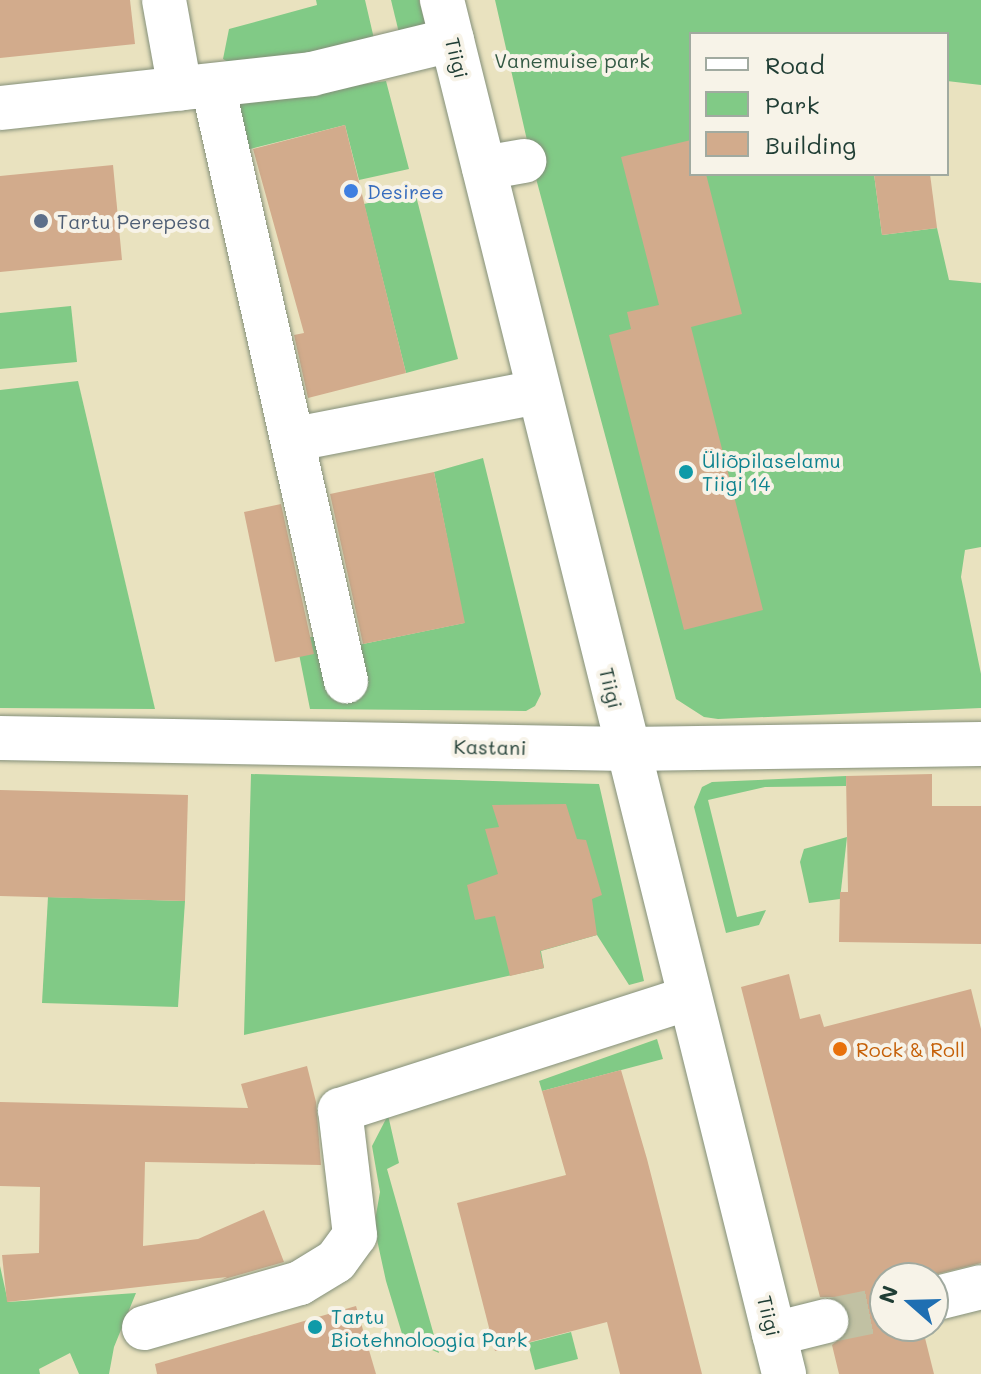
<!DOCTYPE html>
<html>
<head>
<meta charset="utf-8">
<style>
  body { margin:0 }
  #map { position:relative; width:981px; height:1374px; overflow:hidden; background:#e9e2bf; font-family:Mali,sans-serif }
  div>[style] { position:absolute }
  .green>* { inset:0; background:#81ca86 }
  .building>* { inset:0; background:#d2ab8c }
  .minor-tunnel>* { height:44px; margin-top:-22px; transform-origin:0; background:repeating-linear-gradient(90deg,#c1c1a3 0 44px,transparent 0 66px) }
  .roads { filter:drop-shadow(0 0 2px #84907a) drop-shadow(0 0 2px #84907a) }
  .minor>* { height:44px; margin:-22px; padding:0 22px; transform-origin:22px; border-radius:22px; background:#fff }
  .dots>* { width:22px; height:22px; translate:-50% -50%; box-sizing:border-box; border:4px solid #f7f3e8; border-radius:50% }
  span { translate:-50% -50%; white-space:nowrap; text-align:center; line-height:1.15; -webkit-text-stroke:8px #f7f3e8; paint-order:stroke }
  .street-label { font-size:20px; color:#1f3d34 }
  .park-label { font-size:20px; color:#335944 }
  .shop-label { font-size:20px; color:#366cbe }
  .left { translate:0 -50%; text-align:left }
  .service-label { font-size:20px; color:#4e5e75 }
  .culture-label { font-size:20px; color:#0d838f }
  .food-label { font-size:20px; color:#c56008 }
  .legend { position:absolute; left:689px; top:32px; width:260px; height:144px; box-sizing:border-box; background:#f7f3e8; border:2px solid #a1aaa0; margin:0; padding:10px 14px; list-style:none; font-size:24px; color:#1f3d34 }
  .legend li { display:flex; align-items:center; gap:16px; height:40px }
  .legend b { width:40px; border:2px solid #a1aaa0 }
  .north { position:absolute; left:869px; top:1262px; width:80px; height:80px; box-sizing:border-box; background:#f7f3e8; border:2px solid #a1aaa0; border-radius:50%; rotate:290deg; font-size:22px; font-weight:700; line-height:32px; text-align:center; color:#1f3d34 }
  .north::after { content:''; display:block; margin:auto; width:28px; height:36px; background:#1f6fb2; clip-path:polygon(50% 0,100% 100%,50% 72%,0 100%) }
</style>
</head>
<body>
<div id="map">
  <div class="green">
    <i style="clip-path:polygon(316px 0,365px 0,375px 43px,233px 65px,223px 59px,229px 29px,317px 5px)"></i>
    <i style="clip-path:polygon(391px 0,419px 0,426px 27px,400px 37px)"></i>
    <i style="clip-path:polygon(495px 0,981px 0,981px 85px,947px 81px,947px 34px,691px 34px,691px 174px,874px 174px,882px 235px,937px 228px,949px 280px,981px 283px,981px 547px,965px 550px,961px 577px,981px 674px,981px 708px,718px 719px,704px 717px,676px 699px,534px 171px)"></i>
    <i style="clip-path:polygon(386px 81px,409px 169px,359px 180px,345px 125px,246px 150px,234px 102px)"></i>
    <i style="clip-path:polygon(415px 192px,458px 359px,406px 373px,364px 204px)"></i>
    <i style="clip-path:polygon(71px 306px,77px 362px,0 369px,0 313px)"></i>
    <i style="clip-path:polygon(78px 381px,155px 709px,0 708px,0 390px)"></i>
    <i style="clip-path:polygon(483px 458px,541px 694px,535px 706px,526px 711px,310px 709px,296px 639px,326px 635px,358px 645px,464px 623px,434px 472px)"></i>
    <i style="clip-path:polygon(251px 774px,599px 784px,644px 981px,629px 985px,597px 935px,541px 951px,544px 968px,244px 1035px)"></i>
    <i style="clip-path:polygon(846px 776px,846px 786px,765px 787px,708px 800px,737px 917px,766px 910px,759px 925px,726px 933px,694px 807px,702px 787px,712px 782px)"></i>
    <i style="clip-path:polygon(847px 837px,840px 899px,809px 903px,800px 862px,804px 849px)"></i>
    <i style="clip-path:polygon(48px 897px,185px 901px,178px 1007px,42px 1003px)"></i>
    <i style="clip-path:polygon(657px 1039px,663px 1059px,542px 1091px,539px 1081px)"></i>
    <i style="clip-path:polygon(388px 1115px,399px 1163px,387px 1169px,439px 1353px,403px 1337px,386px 1281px,374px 1226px,380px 1192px,372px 1146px)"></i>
    <i style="clip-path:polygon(0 1266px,8px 1302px,136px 1293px,114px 1347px,109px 1374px,79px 1374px,70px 1353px,39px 1369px,40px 1374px,0 1374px)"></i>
    <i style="clip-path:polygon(571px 1332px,578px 1359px,535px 1370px,528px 1343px)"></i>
  </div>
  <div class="building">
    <i style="clip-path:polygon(0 0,130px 0,135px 44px,0 58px)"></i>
    <i style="clip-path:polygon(345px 125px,406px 373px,308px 398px,294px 335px,304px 333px,253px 149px)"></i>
    <i style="clip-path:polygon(691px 140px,691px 174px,706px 174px,742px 314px,691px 327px,763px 610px,684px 630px,609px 335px,631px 329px,627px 312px,659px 305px,621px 157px)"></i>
    <i style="clip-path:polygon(113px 165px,122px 260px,0 272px,0 176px)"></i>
    <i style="clip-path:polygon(874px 174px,930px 174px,937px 228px,882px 235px)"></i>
    <i style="clip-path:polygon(434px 472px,465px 623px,363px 644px,330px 494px)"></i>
    <i style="clip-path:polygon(281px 504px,314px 654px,275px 662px,244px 512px)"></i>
    <i style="clip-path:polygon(932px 774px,932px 806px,981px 806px,981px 944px,839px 942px,840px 892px,848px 892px,846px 776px)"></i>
    <i style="clip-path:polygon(0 790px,188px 795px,185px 901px,0 896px)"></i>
    <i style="clip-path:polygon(566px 804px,577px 839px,586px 840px,602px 895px,592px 899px,597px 935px,540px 951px,544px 968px,510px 976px,495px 916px,475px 920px,467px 885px,498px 874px,485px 829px,499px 827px,492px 805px)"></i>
    <i style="clip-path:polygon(789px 974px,800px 1019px,820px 1014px,824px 1027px,971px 989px,981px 1029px,981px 1263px,921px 1278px,885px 1278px,885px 1326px,922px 1326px,934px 1374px,839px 1374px,832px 1345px,850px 1329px,850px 1314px,834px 1297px,820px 1297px,741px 987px)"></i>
    <i style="clip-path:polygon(307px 1066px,316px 1102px,321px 1165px,145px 1162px,143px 1246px,198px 1239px,264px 1210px,284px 1262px,221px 1280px,227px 1277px,7px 1302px,2px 1255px,39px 1253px,40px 1187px,0 1186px,0 1102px,248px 1108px,241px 1084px)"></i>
    <i style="clip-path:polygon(621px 1070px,647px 1159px,702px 1374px,620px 1374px,607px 1322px,495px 1351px,457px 1203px,566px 1175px,542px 1091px)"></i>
    <i style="clip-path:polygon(356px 1306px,376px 1374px,157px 1374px,155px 1364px)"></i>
  </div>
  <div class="minor-tunnel">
    <i style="left:826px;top:1321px;width:60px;rotate:-11.5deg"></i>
  </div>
  <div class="roads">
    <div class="minor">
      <i style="left:164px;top:0;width:90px;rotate:79.8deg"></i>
      <i style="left:442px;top:0;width:1416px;rotate:76.02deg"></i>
      <i style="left:213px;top:86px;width:610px;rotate:77.4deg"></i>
      <i style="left:0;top:108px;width:314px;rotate:-6.2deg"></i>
      <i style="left:312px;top:74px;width:144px;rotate:-13.7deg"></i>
      <i style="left:484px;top:168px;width:41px;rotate:-9.9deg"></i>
      <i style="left:296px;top:439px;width:247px;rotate:-11deg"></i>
      <i style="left:0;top:738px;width:627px;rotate:1.01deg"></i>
      <i style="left:627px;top:749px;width:354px;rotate:-0.8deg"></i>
      <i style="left:933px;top:1299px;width:49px;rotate:-14deg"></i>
      <i style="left:144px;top:1328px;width:162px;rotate:-16.1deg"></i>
      <i style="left:300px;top:1283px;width:42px;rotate:-31.4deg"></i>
      <i style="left:336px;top:1261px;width:32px;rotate:-54deg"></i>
      <i style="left:355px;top:1235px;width:126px;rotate:-96.8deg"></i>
      <i style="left:340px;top:1110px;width:367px;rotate:-17.8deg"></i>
      <i style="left:774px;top:1334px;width:54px;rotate:-14deg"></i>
    </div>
  </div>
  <div class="dots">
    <i style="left:351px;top:191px;background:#3f7fe0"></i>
    <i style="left:41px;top:221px;background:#5c6f8a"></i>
    <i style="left:686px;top:472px;background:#0f9aa8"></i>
    <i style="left:840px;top:1049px;background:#e8710a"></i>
    <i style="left:315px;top:1327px;background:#0f9aa8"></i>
  </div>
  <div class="street-label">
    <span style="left:457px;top:58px;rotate:76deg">Tiigi</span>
    <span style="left:611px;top:688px;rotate:76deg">Tiigi</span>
    <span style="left:490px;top:747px;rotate:1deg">Kastani</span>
    <span style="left:769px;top:1316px;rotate:76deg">Tiigi</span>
  </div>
  <div class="park-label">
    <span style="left:572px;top:60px">Vanemuise park</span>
  </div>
  <div class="shop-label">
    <span class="left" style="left:367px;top:191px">Desiree</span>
  </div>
  <div class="service-label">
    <span class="left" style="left:57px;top:221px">Tartu Perepesa</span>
  </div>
  <div class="culture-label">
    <span class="left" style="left:702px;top:472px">Üliõpilaselamu<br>Tiigi 14</span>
    <span class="left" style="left:331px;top:1328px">Tartu<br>Biotehnoloogia Park</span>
  </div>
  <div class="food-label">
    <span class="left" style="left:856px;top:1049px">Rock &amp; Roll</span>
  </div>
  <ul class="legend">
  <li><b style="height:10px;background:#fff"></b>Road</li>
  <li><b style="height:22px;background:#81ca86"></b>Park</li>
  <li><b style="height:22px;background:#d2ab8c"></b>Building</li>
  </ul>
  <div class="north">N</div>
</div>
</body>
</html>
